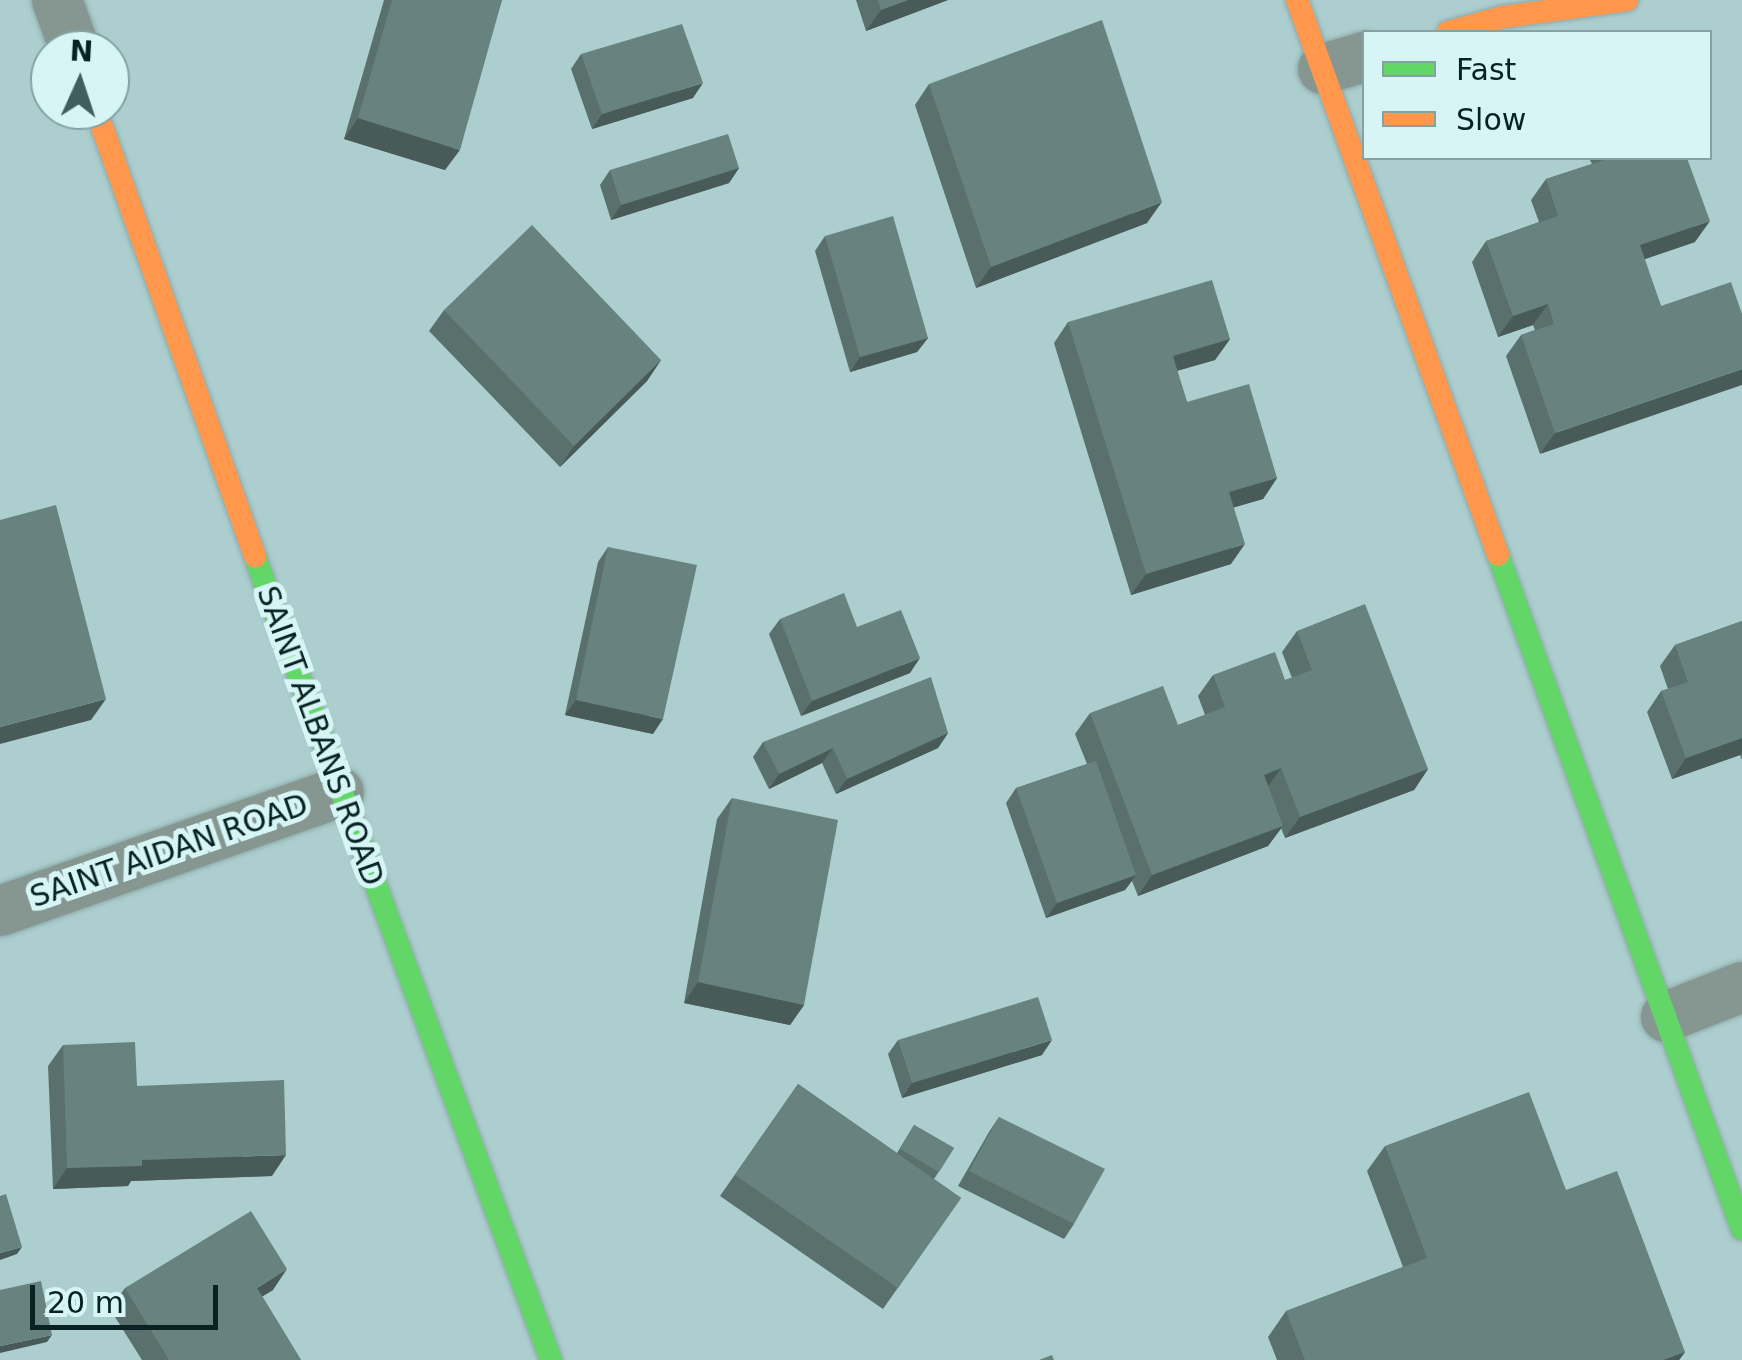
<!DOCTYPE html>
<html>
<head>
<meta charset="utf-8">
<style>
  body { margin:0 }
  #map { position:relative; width:1742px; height:1360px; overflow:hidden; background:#accece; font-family:"DejaVu Sans",sans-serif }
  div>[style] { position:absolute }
  .roads { filter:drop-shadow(0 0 2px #8ea9a9) drop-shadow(0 0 2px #8ea9a9) }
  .street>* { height:50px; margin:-25px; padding:0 25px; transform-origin:25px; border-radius:25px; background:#869792 }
  .fast>* { height:22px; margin:-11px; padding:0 11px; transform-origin:11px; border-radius:11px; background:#63d668 }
  .slow>* { height:22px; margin:-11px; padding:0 11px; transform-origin:11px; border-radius:11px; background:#ff974d }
  .wall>* { inset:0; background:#59706d }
  .shaded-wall>* { inset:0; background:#495b59 }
  .building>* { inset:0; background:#68827f }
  span { translate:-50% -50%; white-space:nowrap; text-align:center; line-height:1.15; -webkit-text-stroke:10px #d8f5f6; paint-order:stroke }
  .street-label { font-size:30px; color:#082223 }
  .legend { position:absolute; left:1362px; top:30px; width:350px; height:130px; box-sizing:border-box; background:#d8f5f6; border:2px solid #85a1a2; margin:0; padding:12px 18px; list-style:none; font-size:30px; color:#082223 }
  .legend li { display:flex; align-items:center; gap:20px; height:50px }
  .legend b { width:50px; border:2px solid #85a1a2 }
  .north { position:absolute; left:30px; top:30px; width:100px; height:100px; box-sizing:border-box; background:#d8f5f6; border:2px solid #85a1a2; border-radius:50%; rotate:3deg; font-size:28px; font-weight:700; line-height:40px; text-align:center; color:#082223 }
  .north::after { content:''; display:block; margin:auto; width:35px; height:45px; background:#415e5f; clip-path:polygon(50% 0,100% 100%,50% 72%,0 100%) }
  .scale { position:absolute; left:30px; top:1285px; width:188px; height:45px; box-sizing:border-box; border:5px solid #082223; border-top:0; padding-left:12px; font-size:30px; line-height:35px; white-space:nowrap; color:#082223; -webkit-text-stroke:8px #d8f5f6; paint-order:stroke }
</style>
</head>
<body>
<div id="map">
  <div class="roads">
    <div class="street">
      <i style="left:57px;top:0;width:53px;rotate:70.2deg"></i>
      <i style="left:1323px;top:69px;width:43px;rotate:-16.3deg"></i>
      <i style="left:0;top:911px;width:359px;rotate:-19.3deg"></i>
      <i style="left:1666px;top:1017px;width:82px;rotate:-21.5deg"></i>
    </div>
    <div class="fast">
      <i style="left:1498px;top:555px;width:717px;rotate:70.1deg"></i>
      <i style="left:255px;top:557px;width:856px;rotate:69.77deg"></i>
    </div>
    <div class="slow">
      <i style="left:1297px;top:0;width:590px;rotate:70.09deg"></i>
      <i style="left:1448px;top:32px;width:57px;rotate:-15.3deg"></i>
      <i style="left:1503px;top:17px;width:125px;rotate:-7.8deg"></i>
      <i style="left:96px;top:110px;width:474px;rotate:70.4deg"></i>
    </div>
  </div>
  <div class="wall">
    <i style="clip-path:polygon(384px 0,502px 0,445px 170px,344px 139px)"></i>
    <i style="clip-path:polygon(856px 0,948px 0,866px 31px)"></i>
    <i style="clip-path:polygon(581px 54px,693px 98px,592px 129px,571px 69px)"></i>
    <i style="clip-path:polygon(929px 84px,1147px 223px,976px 288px,915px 105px)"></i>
    <i style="clip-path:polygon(1589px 158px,1687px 158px,1695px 242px,1644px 259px,1661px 306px,1540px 454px,1506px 356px,1521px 335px,1535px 330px,1533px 325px,1498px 337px,1472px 262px,1486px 241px,1539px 222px,1531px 200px,1546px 179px,1592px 164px)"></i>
    <i style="clip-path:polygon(739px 168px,729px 183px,611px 220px,600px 185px,610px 170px)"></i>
    <i style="clip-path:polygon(825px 236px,928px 338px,917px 352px,850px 372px,815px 251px)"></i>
    <i style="clip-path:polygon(444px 310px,661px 360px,647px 381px,560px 467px,429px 331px)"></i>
    <i style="clip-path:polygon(1068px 322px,1230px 339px,1215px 360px,1177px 371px,1187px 402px,1277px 478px,1263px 499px,1234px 507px,1231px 564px,1131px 595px,1054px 343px)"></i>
    <i style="clip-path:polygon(608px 547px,653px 734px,565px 715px,598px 562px)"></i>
    <i style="clip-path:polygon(780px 619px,857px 627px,910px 673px,801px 716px,769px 634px)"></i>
    <i style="clip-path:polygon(1742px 621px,1742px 760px,1740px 755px,1672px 779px,1647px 712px,1661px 691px,1668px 689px,1660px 666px,1675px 645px)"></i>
    <i style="clip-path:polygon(1297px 631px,1428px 769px,1414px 790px,1285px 838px,1281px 828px,1268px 846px,1138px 896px,1132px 881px,1125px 890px,1046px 918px,1006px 803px,1016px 788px,1087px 764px,1075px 734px,1090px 713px,1178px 725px,1205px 715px,1198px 696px,1213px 675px,1285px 680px,1292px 678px,1282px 652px)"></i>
    <i style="clip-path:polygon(948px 733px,938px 748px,836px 794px,822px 763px,769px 789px,753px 757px,763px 742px)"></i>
    <i style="clip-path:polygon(732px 798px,804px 1005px,790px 1025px,684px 1003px,717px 819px)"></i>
    <i style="clip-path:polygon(898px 1040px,1042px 1055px,902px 1098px,888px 1054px)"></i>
    <i style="clip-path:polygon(63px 1045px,137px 1086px,272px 1176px,131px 1181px,128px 1186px,53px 1189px,48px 1066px)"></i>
    <i style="clip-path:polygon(798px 1084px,897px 1153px,914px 1125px,954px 1148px,934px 1179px,961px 1198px,883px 1309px,720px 1196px)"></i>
    <i style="clip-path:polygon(999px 1117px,1074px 1224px,1064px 1239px,958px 1186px,989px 1132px)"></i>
    <i style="clip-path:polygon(1385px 1146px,1566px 1190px,1685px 1352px,1679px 1360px,1277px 1360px,1268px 1337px,1286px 1311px,1403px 1267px,1367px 1171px)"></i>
    <i style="clip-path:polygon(125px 1288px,273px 1290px,262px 1296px,301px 1360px,142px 1360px,110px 1309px)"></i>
  </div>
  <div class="shaded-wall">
    <i style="clip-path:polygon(908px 0,948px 0,866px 31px,881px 10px)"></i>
    <i style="clip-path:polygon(703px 83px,693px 98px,592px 129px,602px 114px)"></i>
    <i style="clip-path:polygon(358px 118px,460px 150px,445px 170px,344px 139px)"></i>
    <i style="clip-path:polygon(739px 168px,729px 183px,611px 220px,621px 205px)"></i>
    <i style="clip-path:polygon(1162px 202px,1147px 223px,976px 288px,991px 267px)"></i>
    <i style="clip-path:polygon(1710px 221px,1695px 242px,1625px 266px,1640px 245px)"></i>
    <i style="clip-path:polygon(1548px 304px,1533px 325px,1498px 337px,1513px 316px)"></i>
    <i style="clip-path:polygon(928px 338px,917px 352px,850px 372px,860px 357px)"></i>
    <i style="clip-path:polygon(1230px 339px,1215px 360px,1158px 376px,1173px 356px)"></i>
    <i style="clip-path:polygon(661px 360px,647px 381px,560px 467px,574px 446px)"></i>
    <i style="clip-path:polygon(1742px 369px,1742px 385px,1540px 454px,1555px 433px)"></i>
    <i style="clip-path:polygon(1277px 478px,1263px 499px,1215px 513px,1229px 492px)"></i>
    <i style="clip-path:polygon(1245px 544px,1231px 564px,1131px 595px,1146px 574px)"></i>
    <i style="clip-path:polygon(920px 658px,910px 673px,801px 716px,812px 701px)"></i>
    <i style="clip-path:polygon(106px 699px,91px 720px,0 744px,0 727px)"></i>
    <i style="clip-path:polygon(576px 700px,663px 719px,653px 734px,565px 715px)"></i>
    <i style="clip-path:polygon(948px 733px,938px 748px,836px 794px,847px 779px)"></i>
    <i style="clip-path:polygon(1742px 738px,1742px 752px,1740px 755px,1672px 779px,1686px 758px)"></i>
    <i style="clip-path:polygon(833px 748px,822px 763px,769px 789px,779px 774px)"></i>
    <i style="clip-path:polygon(1281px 768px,1266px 789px,1264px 775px)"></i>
    <i style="clip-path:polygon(1428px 769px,1414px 790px,1285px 838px,1300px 817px)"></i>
    <i style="clip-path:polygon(1283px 826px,1268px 846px,1138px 896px,1152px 875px)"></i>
    <i style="clip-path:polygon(1136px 875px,1125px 890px,1046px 918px,1057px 903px)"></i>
    <i style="clip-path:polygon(698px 982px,804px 1005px,790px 1025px,684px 1003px)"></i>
    <i style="clip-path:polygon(1052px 1040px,1042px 1055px,902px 1098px,912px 1083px)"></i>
    <i style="clip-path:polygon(286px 1155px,272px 1176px,131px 1181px,128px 1186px,53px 1189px,67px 1168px,142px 1160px)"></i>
    <i style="clip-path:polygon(22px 1247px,17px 1254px,0 1260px,0 1253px)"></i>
    <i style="clip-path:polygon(287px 1269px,273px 1290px,242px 1309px,257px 1288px)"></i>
    <i style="clip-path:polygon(52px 1335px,47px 1342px,0 1353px,0 1346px)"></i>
    <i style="clip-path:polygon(1685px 1352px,1679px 1360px,1663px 1360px)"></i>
  </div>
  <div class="building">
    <i style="clip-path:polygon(392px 0,502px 0,460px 150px,358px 118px)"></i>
    <i style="clip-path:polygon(878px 0,908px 0,881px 10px)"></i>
    <i style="clip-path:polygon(1102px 20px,1162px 202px,991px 267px,929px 84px)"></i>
    <i style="clip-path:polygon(682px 24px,703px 83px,602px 114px,581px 54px)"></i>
    <i style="clip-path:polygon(728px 134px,739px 168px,621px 205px,610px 170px)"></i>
    <i style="clip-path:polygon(1610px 158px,1687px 158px,1710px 221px,1640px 245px,1661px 306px,1731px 282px,1742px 314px,1742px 369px,1555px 433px,1521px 335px,1554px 324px,1548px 304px,1513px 316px,1486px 241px,1558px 216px,1546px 179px)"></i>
    <i style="clip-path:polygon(893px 216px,928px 338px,860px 357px,825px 236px)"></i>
    <i style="clip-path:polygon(532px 225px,661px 360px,574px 446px,444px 310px)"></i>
    <i style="clip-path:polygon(1212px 280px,1230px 339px,1173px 356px,1187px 402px,1249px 384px,1277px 478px,1229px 492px,1245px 544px,1146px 574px,1068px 322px)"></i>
    <i style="clip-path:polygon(56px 505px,106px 699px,0 727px,0 520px)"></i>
    <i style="clip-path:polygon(608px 547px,697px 565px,663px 719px,576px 700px)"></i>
    <i style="clip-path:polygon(844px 593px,857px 627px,901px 610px,920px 658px,812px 701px,780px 619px)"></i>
    <i style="clip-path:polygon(1365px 604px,1428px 769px,1300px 817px,1281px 768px,1264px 775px,1283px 826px,1152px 875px,1090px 713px,1163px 686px,1178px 725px,1225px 707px,1213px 675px,1275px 652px,1285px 680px,1312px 670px,1297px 631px)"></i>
    <i style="clip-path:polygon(1742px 621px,1742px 738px,1686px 758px,1661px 691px,1688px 682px,1675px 645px)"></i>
    <i style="clip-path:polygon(931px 677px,948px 733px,847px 779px,833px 748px,779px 774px,763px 742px)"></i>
    <i style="clip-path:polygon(1096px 761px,1136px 875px,1057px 903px,1016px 788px)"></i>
    <i style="clip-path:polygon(732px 798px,838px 820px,804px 1005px,698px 982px)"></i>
    <i style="clip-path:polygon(1038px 997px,1052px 1040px,912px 1083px,898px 1040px)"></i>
    <i style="clip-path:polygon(135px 1042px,137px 1086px,284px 1080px,286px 1155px,142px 1160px,142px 1166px,67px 1168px,63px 1045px)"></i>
    <i style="clip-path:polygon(798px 1084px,961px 1198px,898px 1288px,735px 1175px)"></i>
    <i style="clip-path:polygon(1529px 1092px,1566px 1190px,1617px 1171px,1685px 1352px,1663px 1360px,1305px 1360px,1286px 1311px,1427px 1258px,1385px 1146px)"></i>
    <i style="clip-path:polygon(999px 1117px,1105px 1169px,1074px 1224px,969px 1171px)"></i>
    <i style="clip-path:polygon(914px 1125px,954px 1148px,939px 1172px,900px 1149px)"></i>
    <i style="clip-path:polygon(6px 1194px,22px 1247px,0 1253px,0 1196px)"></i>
    <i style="clip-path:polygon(251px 1211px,287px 1269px,257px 1288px,301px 1360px,169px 1360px,125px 1288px)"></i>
    <i style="clip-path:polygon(41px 1281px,52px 1335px,0 1346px,0 1290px)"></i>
    <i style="clip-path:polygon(1052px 1355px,1054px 1360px,1039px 1360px)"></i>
  </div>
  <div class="street-label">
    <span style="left:320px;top:736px;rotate:70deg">SAINT ALBANS ROAD</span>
    <span style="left:169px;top:851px;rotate:-19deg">SAINT AIDAN ROAD</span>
  </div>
  <ul class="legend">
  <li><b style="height:12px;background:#63d668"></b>Fast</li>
  <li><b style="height:12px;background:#ff974d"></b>Slow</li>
  </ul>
  <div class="north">N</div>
  <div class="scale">20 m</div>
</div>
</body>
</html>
